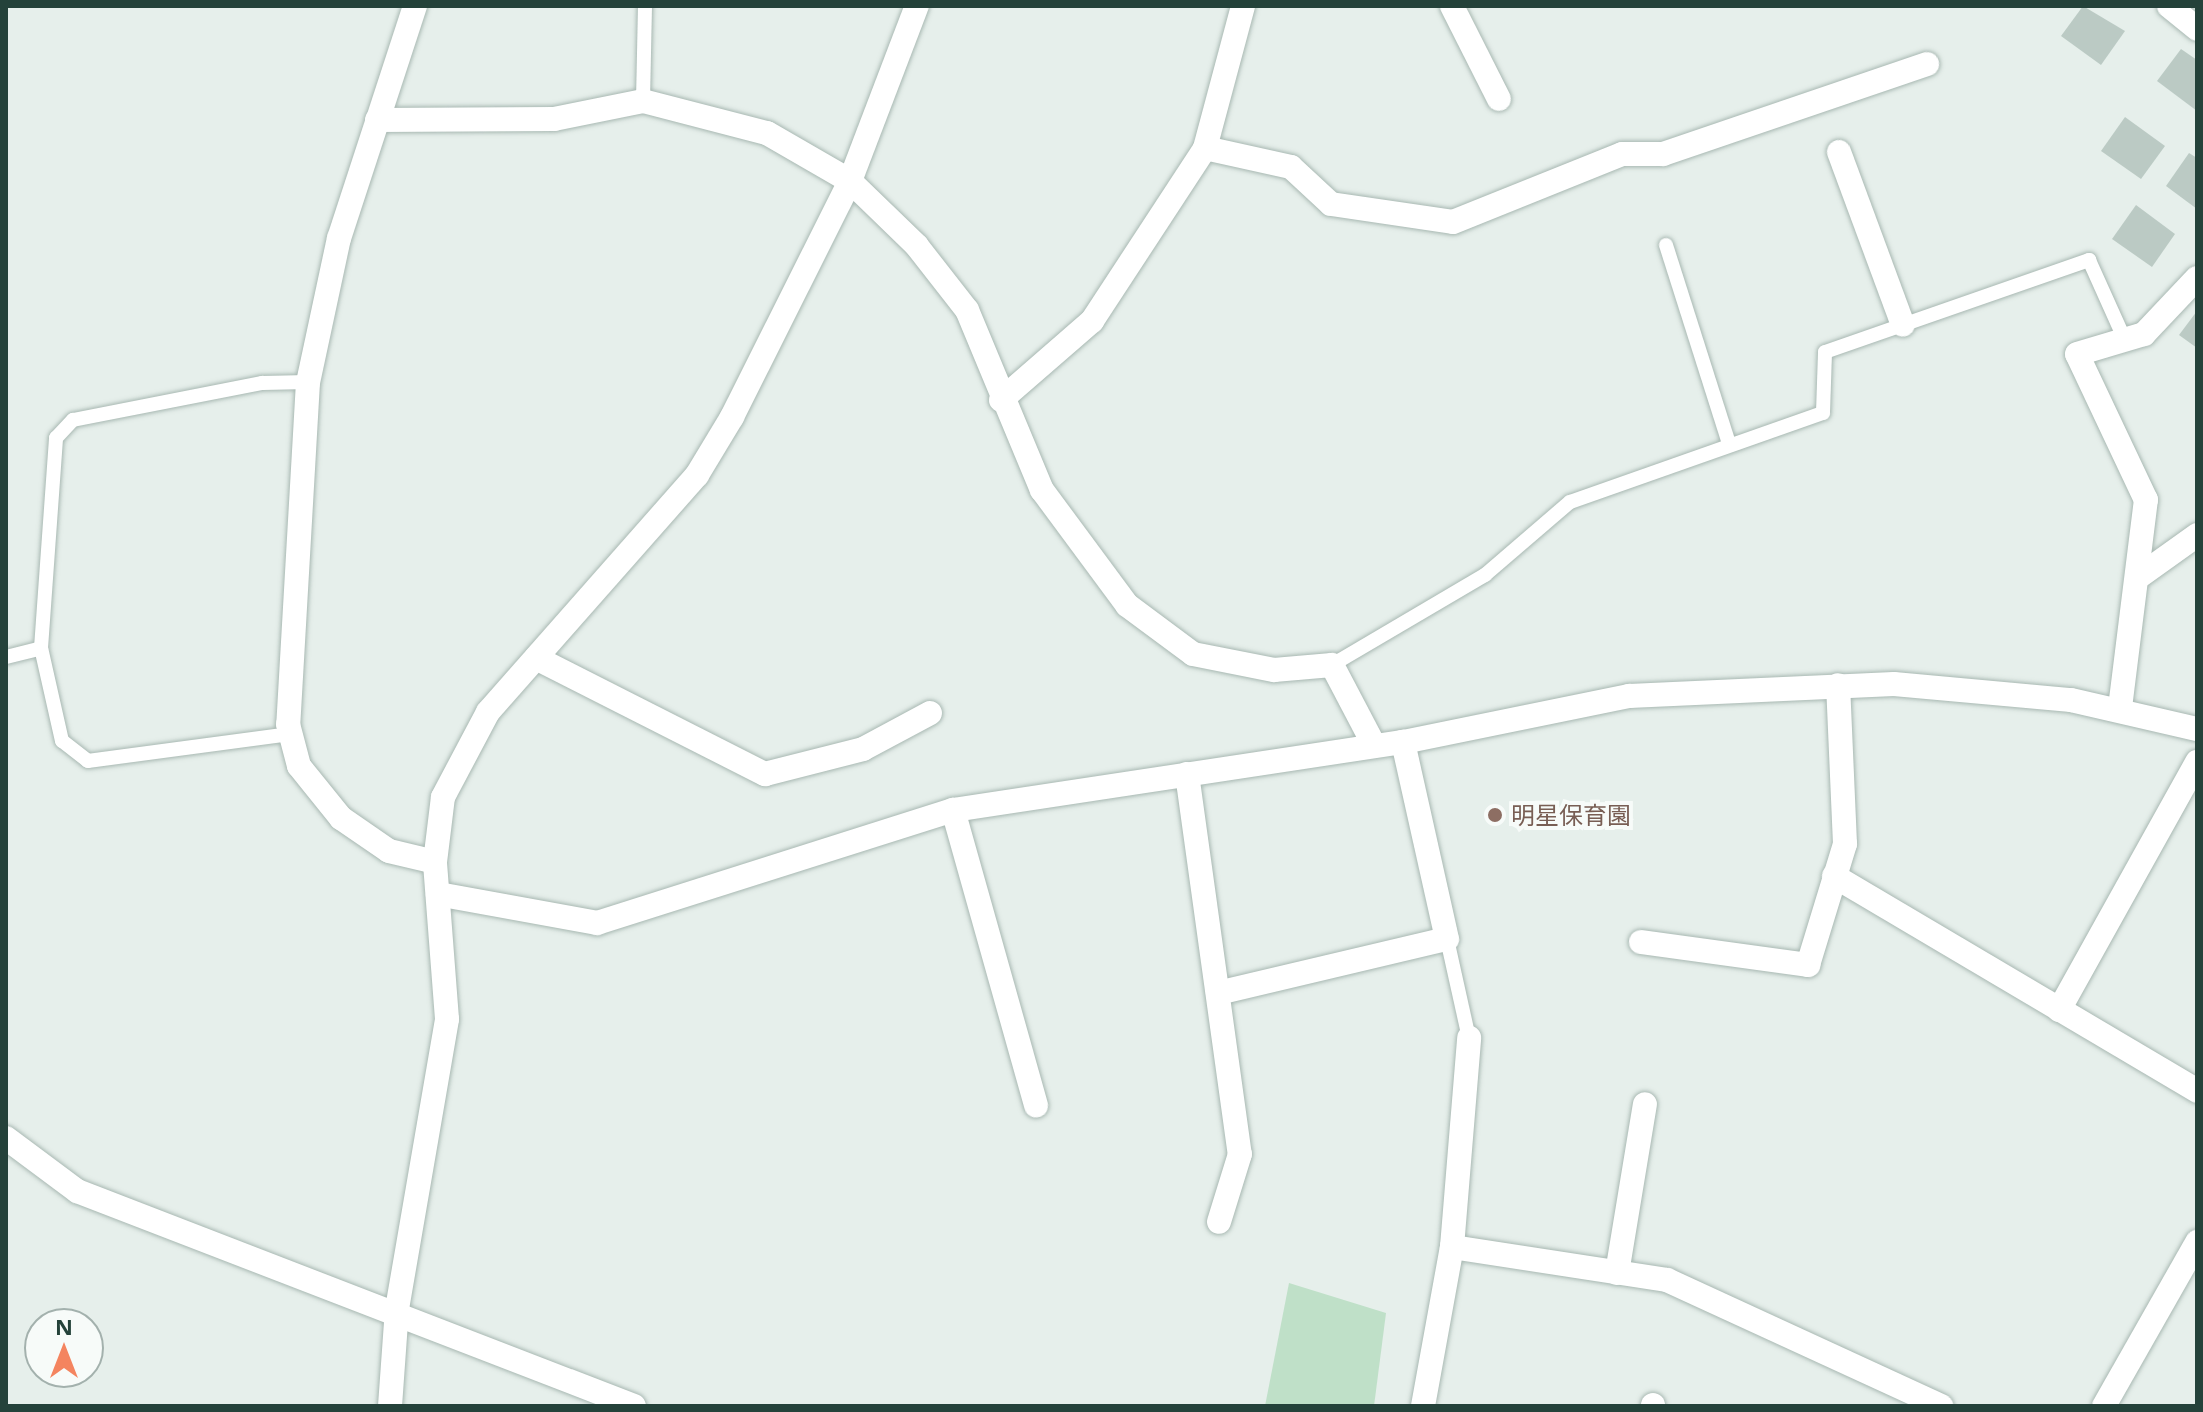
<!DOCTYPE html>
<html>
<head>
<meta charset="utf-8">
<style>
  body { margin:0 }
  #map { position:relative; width:2203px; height:1412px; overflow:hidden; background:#e6efeb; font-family:"Noto Sans","Noto Sans JP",sans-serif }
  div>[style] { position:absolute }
  .green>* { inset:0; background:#bfe0c8 }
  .building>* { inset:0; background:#bbcac4 }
  .roads { filter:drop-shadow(0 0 2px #a8b8b2) drop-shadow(0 0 2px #a8b8b2) }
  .lane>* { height:14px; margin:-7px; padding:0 7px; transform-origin:7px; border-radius:7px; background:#fff }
  .street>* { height:24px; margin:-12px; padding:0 12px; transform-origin:12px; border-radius:12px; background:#fff }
  .dots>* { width:22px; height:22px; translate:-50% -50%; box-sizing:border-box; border:4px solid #f7fbf9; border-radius:50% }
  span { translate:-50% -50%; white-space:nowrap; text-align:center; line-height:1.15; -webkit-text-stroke:8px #f7fbf9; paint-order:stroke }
  .education-label { font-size:24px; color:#785e54 }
  .left { translate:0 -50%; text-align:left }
  .frame { position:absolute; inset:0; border:8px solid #24423a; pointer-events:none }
  .north { position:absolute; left:24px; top:1308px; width:80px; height:80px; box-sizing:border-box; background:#f7fbf9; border:2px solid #a3b1ad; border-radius:50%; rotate:0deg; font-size:22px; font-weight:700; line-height:32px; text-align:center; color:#24423a }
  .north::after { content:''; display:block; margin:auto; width:28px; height:36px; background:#f4845f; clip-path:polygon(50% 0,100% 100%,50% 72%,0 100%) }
</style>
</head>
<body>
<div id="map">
  <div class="green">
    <i style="clip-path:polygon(1289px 1283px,1386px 1313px,1374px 1406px,1265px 1406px)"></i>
  </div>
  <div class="building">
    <i style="clip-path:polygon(2083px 6px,2125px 31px,2101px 65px,2061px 36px)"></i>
    <i style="clip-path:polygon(2181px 49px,2197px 60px,2197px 111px,2157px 81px)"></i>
    <i style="clip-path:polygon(2125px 117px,2165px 146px,2141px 179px,2101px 151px)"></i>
    <i style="clip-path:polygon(2189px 153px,2197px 158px,2197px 209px,2166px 186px)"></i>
    <i style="clip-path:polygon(2136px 205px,2175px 234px,2152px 267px,2112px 239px)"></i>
    <i style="clip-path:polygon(2197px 311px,2197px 348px,2179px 335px)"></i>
  </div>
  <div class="roads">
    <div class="lane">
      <i style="left:643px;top:101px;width:95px;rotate:-88.8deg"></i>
      <i style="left:1666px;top:245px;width:209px;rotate:72.4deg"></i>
      <i style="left:6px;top:657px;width:36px;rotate:-14deg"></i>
      <i style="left:1332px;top:665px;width:178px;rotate:-30.5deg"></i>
      <i style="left:1485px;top:575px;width:112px;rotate:-40.7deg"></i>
      <i style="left:1570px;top:502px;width:268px;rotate:-19.4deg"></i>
      <i style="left:1823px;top:413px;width:61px;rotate:-88.1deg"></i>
      <i style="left:1825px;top:352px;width:280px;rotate:-19.2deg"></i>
      <i style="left:2089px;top:260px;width:88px;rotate:65.8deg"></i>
      <i style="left:290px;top:734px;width:204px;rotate:172.4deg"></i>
      <i style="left:88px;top:761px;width:33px;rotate:-142deg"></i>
      <i style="left:62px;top:741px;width:95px;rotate:-102.7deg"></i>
      <i style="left:41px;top:648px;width:211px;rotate:-85.9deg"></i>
      <i style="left:56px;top:438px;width:25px;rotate:-47deg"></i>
      <i style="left:73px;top:420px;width:193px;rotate:-11.1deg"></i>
      <i style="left:262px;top:383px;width:46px;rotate:-1.2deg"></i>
      <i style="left:1447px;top:939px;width:101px;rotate:77.5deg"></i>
    </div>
    <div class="street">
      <i style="left:415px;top:6px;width:244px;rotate:108.1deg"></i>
      <i style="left:339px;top:238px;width:147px;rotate:102.1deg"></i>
      <i style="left:308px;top:382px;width:343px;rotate:93.3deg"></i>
      <i style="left:288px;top:724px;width:43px;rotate:75.3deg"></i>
      <i style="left:299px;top:766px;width:67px;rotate:51.1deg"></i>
      <i style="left:341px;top:818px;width:58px;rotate:34.5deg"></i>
      <i style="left:389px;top:851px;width:47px;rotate:13.4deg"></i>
      <i style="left:1452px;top:6px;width:104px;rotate:63.2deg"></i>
      <i style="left:2169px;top:6px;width:36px;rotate:39deg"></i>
      <i style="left:377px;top:120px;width:177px;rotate:-0.3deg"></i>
      <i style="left:554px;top:119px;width:91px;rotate:-11.4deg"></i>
      <i style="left:643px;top:101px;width:128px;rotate:14.5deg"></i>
      <i style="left:767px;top:133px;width:96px;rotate:30deg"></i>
      <i style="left:850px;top:181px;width:93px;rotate:44.1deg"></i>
      <i style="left:917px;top:246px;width:81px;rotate:52deg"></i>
      <i style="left:967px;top:310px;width:195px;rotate:67.4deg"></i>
      <i style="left:1042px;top:490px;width:143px;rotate:53.5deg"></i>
      <i style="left:1127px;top:605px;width:82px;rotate:36.6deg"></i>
      <i style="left:1193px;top:654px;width:83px;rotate:11.2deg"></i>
      <i style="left:1274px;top:670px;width:58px;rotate:-4.9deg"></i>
      <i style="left:1332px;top:665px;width:90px;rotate:62.3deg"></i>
      <i style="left:1205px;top:148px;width:88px;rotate:12.5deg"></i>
      <i style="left:1291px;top:167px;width:54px;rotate:42.8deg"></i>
      <i style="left:1331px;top:204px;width:123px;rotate:8.4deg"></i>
      <i style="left:1453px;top:222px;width:182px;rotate:-21.9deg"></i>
      <i style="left:1622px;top:154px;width:41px"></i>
      <i style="left:1663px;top:154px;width:279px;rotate:-18.8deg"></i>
      <i style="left:1839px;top:152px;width:184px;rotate:69.7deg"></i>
      <i style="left:1001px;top:400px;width:121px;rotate:-41deg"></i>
      <i style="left:1092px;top:321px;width:207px;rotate:-56.8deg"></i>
      <i style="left:1205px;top:148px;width:147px;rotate:-75deg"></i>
      <i style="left:2137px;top:578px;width:74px;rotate:-35.6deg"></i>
      <i style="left:536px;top:658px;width:257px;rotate:26.9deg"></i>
      <i style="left:765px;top:774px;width:101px;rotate:-14.3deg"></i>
      <i style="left:863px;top:749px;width:76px;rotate:-28.2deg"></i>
      <i style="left:2120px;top:708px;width:210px;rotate:-82.9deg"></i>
      <i style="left:2146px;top:500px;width:161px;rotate:-115.3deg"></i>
      <i style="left:2077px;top:354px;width:70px;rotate:-16.6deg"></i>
      <i style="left:2144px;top:334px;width:77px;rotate:-46.6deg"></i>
      <i style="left:1187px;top:774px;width:384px;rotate:82.1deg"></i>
      <i style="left:1240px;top:1154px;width:71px;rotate:107.2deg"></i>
      <i style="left:953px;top:810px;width:307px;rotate:74.3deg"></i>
      <i style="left:1834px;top:876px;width:422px;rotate:30.6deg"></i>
      <i style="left:438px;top:894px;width:162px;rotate:10.3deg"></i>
      <i style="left:597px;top:923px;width:374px;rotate:-17.6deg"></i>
      <i style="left:953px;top:810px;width:455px;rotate:-8.6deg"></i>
      <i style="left:1403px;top:742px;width:231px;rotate:-11.5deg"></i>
      <i style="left:1629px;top:696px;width:265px;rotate:-2.6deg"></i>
      <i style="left:1894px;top:684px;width:178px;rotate:5.2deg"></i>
      <i style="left:2071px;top:700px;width:129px;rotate:13deg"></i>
      <i style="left:1641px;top:942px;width:169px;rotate:7.8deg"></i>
      <i style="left:1808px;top:965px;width:127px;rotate:-73deg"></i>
      <i style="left:1845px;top:844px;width:159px;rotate:-92.5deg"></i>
      <i style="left:1218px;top:993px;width:235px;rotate:-13.3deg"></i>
      <i style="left:1447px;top:939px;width:202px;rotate:-102.6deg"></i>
      <i style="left:2059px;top:1010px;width:284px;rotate:-60.9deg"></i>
      <i style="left:6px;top:1138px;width:89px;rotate:36.7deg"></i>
      <i style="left:77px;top:1191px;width:597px;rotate:21.11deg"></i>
      <i style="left:1452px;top:1247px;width:218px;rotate:8.7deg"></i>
      <i style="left:1667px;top:1280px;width:302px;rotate:24.7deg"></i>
      <i style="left:1617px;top:1273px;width:171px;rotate:-80.6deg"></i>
      <i style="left:390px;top:1406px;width:97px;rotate:-85.9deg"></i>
      <i style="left:397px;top:1309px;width:294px;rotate:-80.2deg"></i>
      <i style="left:447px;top:1019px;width:157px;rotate:-94.4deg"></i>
      <i style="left:435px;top:862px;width:65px;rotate:-83deg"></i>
      <i style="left:443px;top:797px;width:96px;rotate:-62.1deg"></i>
      <i style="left:488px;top:712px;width:316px;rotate:-48.6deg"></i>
      <i style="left:697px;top:475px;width:68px;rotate:-58.9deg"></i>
      <i style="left:732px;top:417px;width:264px;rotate:-63.4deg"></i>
      <i style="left:850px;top:181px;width:187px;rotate:-69.1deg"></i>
      <i style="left:1423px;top:1406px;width:162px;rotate:-79.7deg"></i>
      <i style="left:1452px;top:1247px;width:210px;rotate:-85.3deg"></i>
      <i style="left:1653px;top:1406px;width:1px;rotate:-90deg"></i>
      <i style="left:2104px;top:1406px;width:189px;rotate:-60.4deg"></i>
    </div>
  </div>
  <div class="dots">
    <i style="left:1495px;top:815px;background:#8d6e63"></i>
  </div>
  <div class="education-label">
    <span class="left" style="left:1511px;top:815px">明星保育園</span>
  </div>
  <div class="frame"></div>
  <div class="north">N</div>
</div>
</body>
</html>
